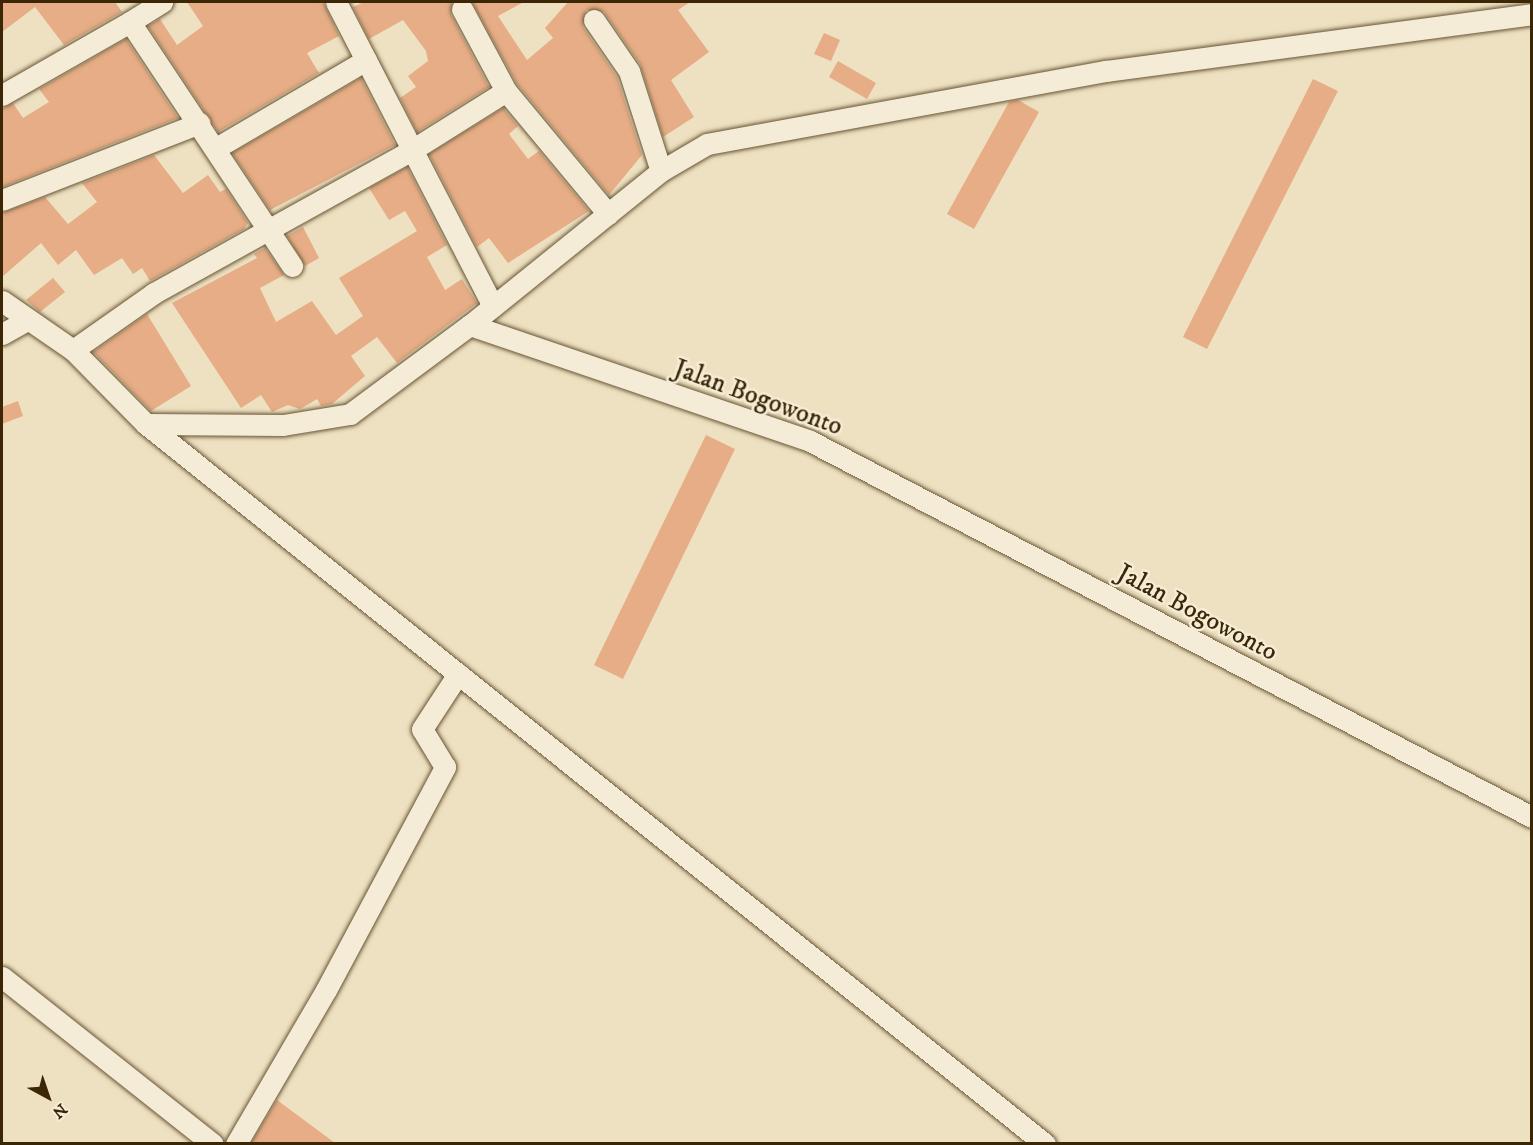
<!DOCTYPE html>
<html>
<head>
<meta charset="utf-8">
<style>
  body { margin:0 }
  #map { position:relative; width:1533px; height:1145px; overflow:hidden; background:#eee1c1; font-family:"IM FELL DW Pica",serif }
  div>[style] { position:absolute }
  .building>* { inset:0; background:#e6ad86 }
  .roads { filter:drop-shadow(0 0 2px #685535) drop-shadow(0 0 2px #685535) }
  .street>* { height:21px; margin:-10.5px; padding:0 10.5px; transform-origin:10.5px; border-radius:10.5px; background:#f4ecd7 }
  span { translate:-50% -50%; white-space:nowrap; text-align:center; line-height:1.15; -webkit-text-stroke:5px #f4ecd7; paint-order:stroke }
  .street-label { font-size:26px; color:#3b2606 }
  .frame { position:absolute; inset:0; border:3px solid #3b2606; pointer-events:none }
  .north { position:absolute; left:18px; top:1067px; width:60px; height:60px; -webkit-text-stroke:4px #f4ecd7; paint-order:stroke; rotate:140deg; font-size:16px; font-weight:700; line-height:24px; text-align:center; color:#3b2606 }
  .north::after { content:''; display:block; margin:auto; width:21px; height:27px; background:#3b2606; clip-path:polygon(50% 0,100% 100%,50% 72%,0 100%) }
</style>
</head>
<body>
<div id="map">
  <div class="building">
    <i style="clip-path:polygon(2px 2px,115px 2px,122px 12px,64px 45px,35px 7px,2px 32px)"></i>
    <i style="clip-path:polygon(187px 2px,323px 2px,339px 36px,307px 53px,319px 73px,218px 132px,148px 26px,160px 19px,177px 45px,203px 26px)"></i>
    <i style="clip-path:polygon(364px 2px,452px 2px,451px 15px,489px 87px,417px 132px,400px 98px,416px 87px,408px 76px,428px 61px,426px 51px,403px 20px,369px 39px,353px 7px)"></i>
    <i style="clip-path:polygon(472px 2px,524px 2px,498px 16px,527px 60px,553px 38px,545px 28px,568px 2px,690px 2px,678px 10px,709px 52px,671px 80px,694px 117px,663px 137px,640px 64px,604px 12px,586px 10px,583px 27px,617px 77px,642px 155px,609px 195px,517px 84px)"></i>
    <i style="clip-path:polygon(824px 33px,840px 40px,831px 61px,814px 54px)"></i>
    <i style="clip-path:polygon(126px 39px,178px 118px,2px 187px,2px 109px,13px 103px,23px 118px,49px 102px,39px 89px)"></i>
    <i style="clip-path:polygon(838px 61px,876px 83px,867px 99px,829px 77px)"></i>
    <i style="clip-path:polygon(361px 78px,395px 145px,270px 210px,232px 153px)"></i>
    <i style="clip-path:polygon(1313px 79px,1338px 91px,1207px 349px,1183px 337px)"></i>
    <i style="clip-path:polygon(1018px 100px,1039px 112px,974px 229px,947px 214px,1009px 102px)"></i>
    <i style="clip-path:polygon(503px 108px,518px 126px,509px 134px,528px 159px,539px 151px,589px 211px,508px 263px,489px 238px,477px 247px,429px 154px)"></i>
    <i style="clip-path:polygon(154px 155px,183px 193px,208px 175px,220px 192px,226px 189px,248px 223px,244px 229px,150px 281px,142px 268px,133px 274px,122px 258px,94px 275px,76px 250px,58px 265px,41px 243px,2px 277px,2px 213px,45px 197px,68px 224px,97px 202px,82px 183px)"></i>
    <i style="clip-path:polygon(407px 167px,447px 245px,427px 257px,445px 290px,462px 279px,477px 303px,397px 363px,377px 337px,351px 356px,365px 376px,332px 404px,321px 406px,317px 399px,300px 409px,288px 405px,272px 412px,261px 395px,241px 408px,172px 303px,257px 258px,254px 254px,265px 248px,284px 275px,260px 288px,276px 322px,312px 301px,336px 335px,363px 316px,339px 278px,417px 231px,405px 211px,389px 220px,369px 188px)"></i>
    <i style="clip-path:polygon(303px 227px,319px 258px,305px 266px,287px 236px)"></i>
    <i style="clip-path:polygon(53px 278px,65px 292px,40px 312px,26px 300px)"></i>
    <i style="clip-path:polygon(147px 314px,191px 386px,151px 411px,93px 352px)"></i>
    <i style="clip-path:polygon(18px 401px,23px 416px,2px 424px,2px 407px)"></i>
    <i style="clip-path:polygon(706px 435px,735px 449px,623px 679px,594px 665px)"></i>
    <i style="clip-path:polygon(277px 1100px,335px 1143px,251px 1143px)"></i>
  </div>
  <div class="roads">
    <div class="street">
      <i style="left:336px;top:2px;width:342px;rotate:62.7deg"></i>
      <i style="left:594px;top:20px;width:62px;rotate:55.5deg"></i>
      <i style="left:629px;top:71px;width:105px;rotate:72.3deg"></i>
      <i style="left:130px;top:22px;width:38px;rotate:-32deg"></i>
      <i style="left:506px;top:91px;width:160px;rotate:50.3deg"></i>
      <i style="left:2px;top:95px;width:147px;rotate:-29.7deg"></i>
      <i style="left:130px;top:22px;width:293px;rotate:56.4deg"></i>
      <i style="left:216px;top:148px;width:174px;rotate:-30.4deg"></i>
      <i style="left:2px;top:200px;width:212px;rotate:-21.3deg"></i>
      <i style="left:2px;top:301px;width:86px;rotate:34.6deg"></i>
      <i style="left:73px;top:350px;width:104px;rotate:45.4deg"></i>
      <i style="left:146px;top:424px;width:137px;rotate:0.4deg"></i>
      <i style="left:283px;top:425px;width:68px;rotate:-9.3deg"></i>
      <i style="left:350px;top:414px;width:149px;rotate:-36.6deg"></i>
      <i style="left:470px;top:325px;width:359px;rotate:18.8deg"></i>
      <i style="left:810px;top:441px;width:814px;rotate:27.51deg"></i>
      <i style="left:470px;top:325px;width:245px;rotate:-38.9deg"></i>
      <i style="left:661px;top:171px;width:53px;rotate:-30.4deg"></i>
      <i style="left:707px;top:144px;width:406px;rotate:-10.4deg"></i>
      <i style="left:1106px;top:71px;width:430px;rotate:-7.6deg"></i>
      <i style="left:2px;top:334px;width:26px;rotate:-29deg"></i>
      <i style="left:73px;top:350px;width:99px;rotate:-35.1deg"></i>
      <i style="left:154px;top:293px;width:295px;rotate:-29deg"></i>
      <i style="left:412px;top:150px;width:111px;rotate:-32.1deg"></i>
      <i style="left:506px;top:91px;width:93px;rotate:-118.2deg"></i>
      <i style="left:146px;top:424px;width:1152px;rotate:38.69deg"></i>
      <i style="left:2px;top:977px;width:269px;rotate:38.4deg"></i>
      <i style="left:236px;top:1144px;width:178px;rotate:-59.7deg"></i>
      <i style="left:326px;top:990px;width:253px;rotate:-61.9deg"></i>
      <i style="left:445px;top:767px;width:44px;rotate:-121.2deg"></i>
      <i style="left:422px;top:729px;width:66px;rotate:-56.8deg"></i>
    </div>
  </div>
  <div class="street-label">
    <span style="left:758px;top:398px;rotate:20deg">Jalan Bogowonto</span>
    <span style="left:1197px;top:613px;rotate:28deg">Jalan Bogowonto</span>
  </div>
  <div class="frame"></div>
  <div class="north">N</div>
</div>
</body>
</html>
